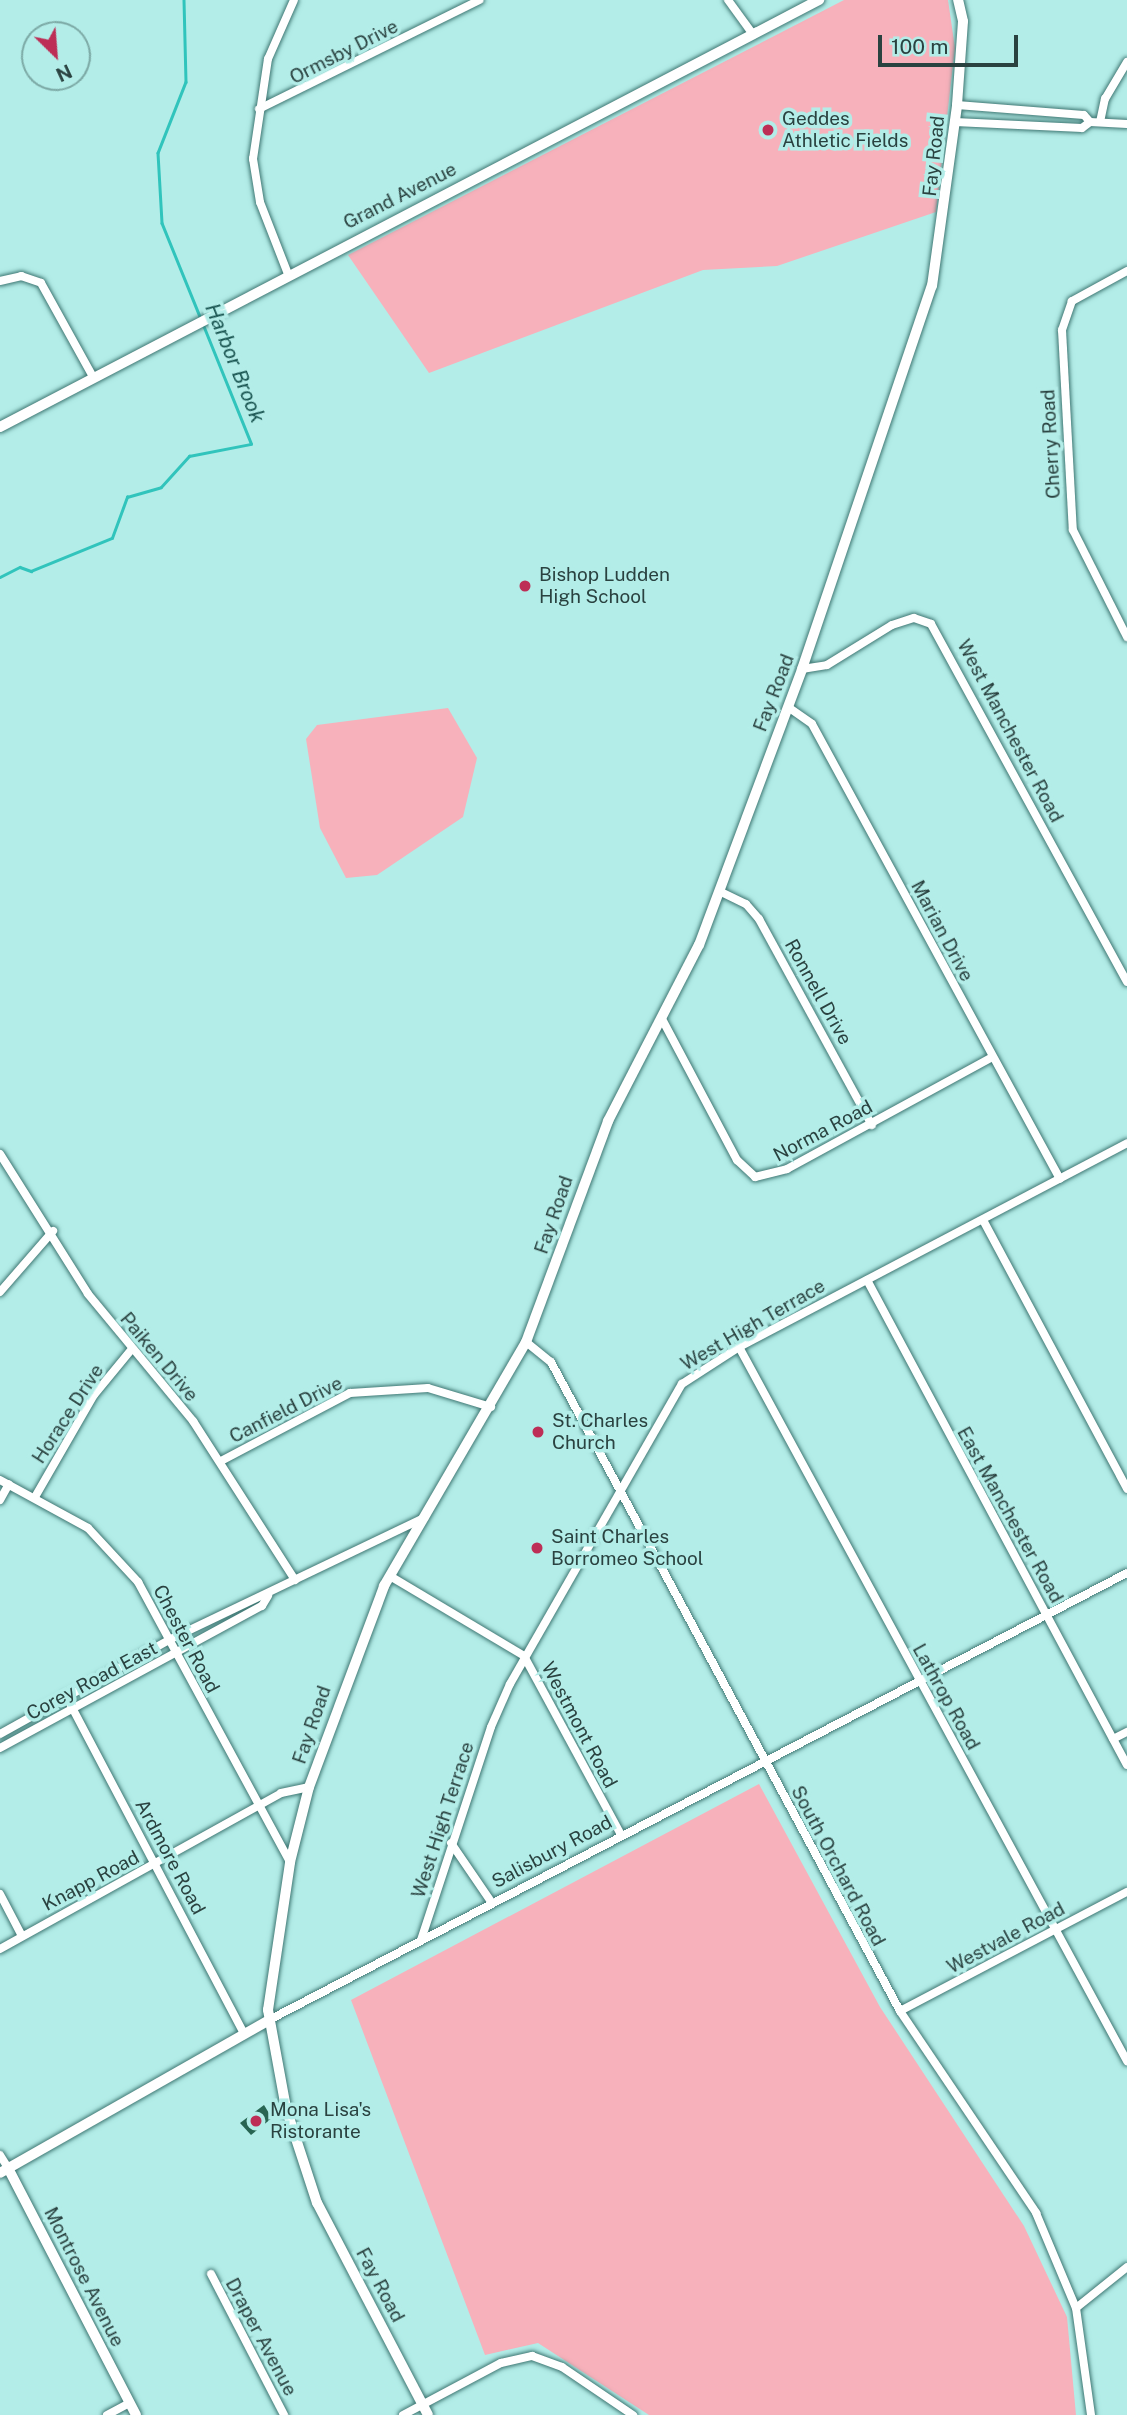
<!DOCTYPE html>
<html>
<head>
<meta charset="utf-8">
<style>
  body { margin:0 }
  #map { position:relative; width:1127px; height:2415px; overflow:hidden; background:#b3ede8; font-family:"Public Sans",sans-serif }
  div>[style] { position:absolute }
  .green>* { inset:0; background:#f7b1bb }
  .stream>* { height:2.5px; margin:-1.25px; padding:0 1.25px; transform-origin:1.25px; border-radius:1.25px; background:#31c4bc }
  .building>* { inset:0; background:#286552 }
  .roads { filter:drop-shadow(0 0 2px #3f7773) drop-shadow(0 0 2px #3f7773) }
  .minor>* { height:8px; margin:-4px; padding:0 4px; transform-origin:4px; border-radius:4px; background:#fff }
  .tertiary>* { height:10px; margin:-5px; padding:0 5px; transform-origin:5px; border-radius:5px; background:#fff }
  .dots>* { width:19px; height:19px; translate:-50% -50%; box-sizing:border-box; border:4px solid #b3ede8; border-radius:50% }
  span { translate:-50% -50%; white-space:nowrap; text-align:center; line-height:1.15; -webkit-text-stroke:7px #b3ede8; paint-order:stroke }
  .street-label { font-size:19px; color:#2a4240 }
  .poi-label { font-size:19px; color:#2a4240 }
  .left { translate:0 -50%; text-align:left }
  .water-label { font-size:21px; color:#195450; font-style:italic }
  .north { position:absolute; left:21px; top:21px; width:70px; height:70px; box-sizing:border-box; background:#b3ede8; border:2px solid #7ca9a5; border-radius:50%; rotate:155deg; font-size:19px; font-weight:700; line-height:28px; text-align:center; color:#2a4240 }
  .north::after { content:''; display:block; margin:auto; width:24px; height:32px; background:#bd2e56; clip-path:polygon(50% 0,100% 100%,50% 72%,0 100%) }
  .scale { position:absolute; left:878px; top:35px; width:140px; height:32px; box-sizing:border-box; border:4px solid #2a4240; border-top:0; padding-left:9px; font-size:21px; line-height:24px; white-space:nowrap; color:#2a4240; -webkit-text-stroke:5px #b3ede8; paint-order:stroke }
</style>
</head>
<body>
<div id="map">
  <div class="green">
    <i style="clip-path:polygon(844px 0,948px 0,955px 48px,936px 212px,777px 266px,703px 270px,429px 373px,348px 255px)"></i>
    <i style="clip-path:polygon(448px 708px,477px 758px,463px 817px,377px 875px,346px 878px,320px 828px,306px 739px,317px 725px)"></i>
    <i style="clip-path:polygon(759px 1784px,880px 2007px,1024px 2226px,1067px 2317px,1076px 2415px,649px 2415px,538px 2343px,485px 2355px,351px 2000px)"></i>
  </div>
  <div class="stream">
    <i style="left:184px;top:0;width:82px;rotate:88.6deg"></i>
    <i style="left:186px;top:82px;width:76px;rotate:111.5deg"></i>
    <i style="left:158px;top:153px;width:70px;rotate:86.7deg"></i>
    <i style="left:162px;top:223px;width:104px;rotate:67.9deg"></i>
    <i style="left:0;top:577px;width:22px;rotate:-27deg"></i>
    <i style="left:20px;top:567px;width:12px;rotate:20deg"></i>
    <i style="left:31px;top:571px;width:87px;rotate:-22.2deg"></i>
    <i style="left:112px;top:538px;width:44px;rotate:-69.9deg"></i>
    <i style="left:127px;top:497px;width:35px;rotate:-16deg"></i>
    <i style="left:161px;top:487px;width:42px;rotate:-47.9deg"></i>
    <i style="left:189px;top:456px;width:63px;rotate:-11deg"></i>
    <i style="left:251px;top:444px;width:128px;rotate:-112deg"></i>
  </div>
  <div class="building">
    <i style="clip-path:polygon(264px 2105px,272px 2118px,251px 2135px,240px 2123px)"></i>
  </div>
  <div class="roads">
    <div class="minor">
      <i style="left:728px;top:0;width:41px;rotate:54deg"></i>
      <i style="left:957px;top:105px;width:127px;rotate:4.5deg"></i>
      <i style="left:1084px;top:115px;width:9px;rotate:49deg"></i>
      <i style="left:1090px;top:122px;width:37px;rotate:3deg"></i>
      <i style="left:259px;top:109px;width:246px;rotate:-26.3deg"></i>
      <i style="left:955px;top:122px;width:127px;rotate:2.7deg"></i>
      <i style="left:1082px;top:128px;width:10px;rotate:-37deg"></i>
      <i style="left:1100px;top:122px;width:24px;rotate:-78deg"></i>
      <i style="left:1105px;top:99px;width:43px;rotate:-59.3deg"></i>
      <i style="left:1127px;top:271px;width:63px;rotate:151.4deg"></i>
      <i style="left:1072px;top:301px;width:31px;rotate:109deg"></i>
      <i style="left:1062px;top:330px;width:200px;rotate:86.9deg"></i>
      <i style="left:1073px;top:530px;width:120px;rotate:63.2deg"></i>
      <i style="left:288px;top:274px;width:77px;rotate:-111.3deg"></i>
      <i style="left:260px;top:202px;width:44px;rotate:-99.2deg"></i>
      <i style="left:253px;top:159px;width:101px;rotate:-81.5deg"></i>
      <i style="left:268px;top:59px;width:64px;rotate:-66.2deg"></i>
      <i style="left:0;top:281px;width:22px;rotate:-13deg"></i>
      <i style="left:21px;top:276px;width:21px;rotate:19deg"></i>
      <i style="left:41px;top:283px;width:107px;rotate:61deg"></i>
      <i style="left:802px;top:669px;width:25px;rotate:-9deg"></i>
      <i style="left:827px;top:665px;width:76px;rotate:-31.6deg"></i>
      <i style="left:892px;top:625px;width:23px;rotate:-18deg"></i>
      <i style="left:914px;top:618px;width:18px;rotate:19deg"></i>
      <i style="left:931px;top:624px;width:408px;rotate:61.3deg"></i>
      <i style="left:788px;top:707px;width:29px;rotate:35deg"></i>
      <i style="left:812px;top:724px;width:518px;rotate:61.41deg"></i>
      <i style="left:719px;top:891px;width:30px;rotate:26deg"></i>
      <i style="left:746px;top:904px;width:20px;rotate:49deg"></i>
      <i style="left:759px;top:919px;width:235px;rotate:61.3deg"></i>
      <i style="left:662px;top:1019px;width:160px;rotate:62deg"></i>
      <i style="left:737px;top:1160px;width:25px;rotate:43deg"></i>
      <i style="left:755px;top:1177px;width:33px;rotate:-14deg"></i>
      <i style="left:787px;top:1169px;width:234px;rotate:-28.6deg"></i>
      <i style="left:0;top:1154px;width:165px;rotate:57.8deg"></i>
      <i style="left:88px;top:1294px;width:165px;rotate:50.4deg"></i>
      <i style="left:193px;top:1421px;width:189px;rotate:57.3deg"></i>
      <i style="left:983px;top:1220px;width:305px;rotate:61.8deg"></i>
      <i style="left:867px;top:1280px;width:550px;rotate:61.81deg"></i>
      <i style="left:0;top:1292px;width:81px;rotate:-49deg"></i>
      <i style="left:526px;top:1342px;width:32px;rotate:39deg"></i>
      <i style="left:551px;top:1362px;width:737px;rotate:61.73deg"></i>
      <i style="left:900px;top:2011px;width:244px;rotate:56deg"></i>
      <i style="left:1036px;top:2213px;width:103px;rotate:67.2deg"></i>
      <i style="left:1076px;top:2308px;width:108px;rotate:82deg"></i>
      <i style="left:739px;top:1347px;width:813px;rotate:61.48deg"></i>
      <i style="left:221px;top:1461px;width:146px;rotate:-27.8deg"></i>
      <i style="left:350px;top:1393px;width:78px;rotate:-3.7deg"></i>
      <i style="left:428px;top:1388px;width:66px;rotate:16.8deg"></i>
      <i style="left:0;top:1480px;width:100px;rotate:28.6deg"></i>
      <i style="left:88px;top:1528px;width:74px;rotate:47.2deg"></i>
      <i style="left:138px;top:1582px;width:319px;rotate:61.5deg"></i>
      <i style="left:35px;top:1497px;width:118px;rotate:-60deg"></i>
      <i style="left:94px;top:1395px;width:58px;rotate:-50.6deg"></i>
      <i style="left:0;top:1500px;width:18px;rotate:-61deg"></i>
      <i style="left:390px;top:1576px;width:156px;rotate:30.8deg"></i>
      <i style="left:524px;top:1656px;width:204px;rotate:61.5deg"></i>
      <i style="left:66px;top:1696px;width:382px;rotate:62.2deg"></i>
      <i style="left:0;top:1734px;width:193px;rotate:-29.1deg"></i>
      <i style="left:169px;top:1640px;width:283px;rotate:-25.6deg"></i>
      <i style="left:1113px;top:1739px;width:16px;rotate:-27deg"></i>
      <i style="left:0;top:1748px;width:298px;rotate:-28.5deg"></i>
      <i style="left:262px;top:1606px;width:12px;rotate:-59deg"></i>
      <i style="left:451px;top:1843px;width:73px;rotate:55.7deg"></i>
      <i style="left:0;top:1894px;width:47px;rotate:62.4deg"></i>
      <i style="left:421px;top:1940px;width:224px;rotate:-71.8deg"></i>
      <i style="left:491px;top:1727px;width:47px;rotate:-66.2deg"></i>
      <i style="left:510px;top:1684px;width:346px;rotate:-60.2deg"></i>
      <i style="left:682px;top:1384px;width:68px;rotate:-33deg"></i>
      <i style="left:739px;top:1347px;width:438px;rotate:-27.7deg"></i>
      <i style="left:0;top:1949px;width:321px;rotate:-29deg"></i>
      <i style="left:281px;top:1793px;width:29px;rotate:-12deg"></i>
      <i style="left:900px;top:2011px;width:256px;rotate:-27.7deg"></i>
      <i style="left:269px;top:2020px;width:967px;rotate:-27.52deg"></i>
      <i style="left:0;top:2155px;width:15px;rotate:58deg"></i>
      <i style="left:211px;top:2274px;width:159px;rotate:62.6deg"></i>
      <i style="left:1076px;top:2308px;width:65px;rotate:-38.8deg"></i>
      <i style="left:107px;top:2415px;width:26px;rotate:-28deg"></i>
      <i style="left:403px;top:2415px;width:111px;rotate:-28deg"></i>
      <i style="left:501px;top:2363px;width:32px;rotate:-13deg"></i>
      <i style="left:532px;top:2356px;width:32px;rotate:20deg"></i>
      <i style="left:562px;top:2367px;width:86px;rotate:34.1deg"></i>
    </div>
    <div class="tertiary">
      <i style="left:0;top:427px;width:924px;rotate:-27.54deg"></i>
      <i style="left:8px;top:2168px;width:278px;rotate:62.6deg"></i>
      <i style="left:0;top:2173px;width:309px;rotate:-29.6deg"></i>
      <i style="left:428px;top:2415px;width:239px;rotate:-117.6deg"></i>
      <i style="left:317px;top:2203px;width:100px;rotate:-108.1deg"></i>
      <i style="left:286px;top:2108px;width:100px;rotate:-100.4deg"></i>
      <i style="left:268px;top:2010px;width:150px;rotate:-81.5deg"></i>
      <i style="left:290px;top:1862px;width:77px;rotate:-75.8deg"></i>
      <i style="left:309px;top:1787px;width:215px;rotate:-69.5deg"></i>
      <i style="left:384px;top:1586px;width:282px;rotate:-59.8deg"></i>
      <i style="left:526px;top:1342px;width:236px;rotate:-69.6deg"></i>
      <i style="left:608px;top:1121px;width:198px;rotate:-62.7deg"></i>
      <i style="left:699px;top:945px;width:295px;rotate:-69.5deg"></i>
      <i style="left:802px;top:669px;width:404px;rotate:-71.3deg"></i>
      <i style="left:932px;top:286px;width:183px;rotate:-82.1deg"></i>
      <i style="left:957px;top:105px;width:84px;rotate:-85.9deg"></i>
      <i style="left:963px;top:21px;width:22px;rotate:-103deg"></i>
    </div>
  </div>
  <div class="dots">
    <i style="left:768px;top:130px;background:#bd2e56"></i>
    <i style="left:525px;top:586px;background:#bd2e56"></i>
    <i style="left:538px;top:1432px;background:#bd2e56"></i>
    <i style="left:537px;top:1548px;background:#bd2e56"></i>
    <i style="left:256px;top:2121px;background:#bd2e56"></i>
  </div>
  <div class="street-label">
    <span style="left:344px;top:52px;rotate:-27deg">Ormsby Drive</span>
    <span style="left:934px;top:156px;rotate:-84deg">Fay Road</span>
    <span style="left:400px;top:196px;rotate:-27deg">Grand Avenue</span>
    <span style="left:1051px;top:444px;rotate:-93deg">Cherry Road</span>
    <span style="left:774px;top:693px;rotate:-69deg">Fay Road</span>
    <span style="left:1010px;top:731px;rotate:62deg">West Manchester Road</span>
    <span style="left:942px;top:931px;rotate:62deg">Marian Drive</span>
    <span style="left:818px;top:992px;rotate:61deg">Ronnell Drive</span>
    <span style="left:823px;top:1131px;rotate:-28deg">Norma Road</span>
    <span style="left:554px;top:1215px;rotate:-71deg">Fay Road</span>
    <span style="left:753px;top:1325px;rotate:-30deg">West High Terrace</span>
    <span style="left:159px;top:1357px;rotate:50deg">Paiken Drive</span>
    <span style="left:286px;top:1410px;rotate:-27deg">Canfield Drive</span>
    <span style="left:68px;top:1414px;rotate:-57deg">Horace Drive</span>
    <span style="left:1010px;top:1515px;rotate:61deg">East Manchester Road</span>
    <span style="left:186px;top:1639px;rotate:62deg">Chester Road</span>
    <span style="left:92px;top:1681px;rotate:-28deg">Corey Road East</span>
    <span style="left:946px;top:1697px;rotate:61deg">Lathrop Road</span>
    <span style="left:312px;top:1725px;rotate:-71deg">Fay Road</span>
    <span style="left:579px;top:1725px;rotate:62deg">Westmont Road</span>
    <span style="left:443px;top:1820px;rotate:-72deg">West High Terrace</span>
    <span style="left:552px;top:1852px;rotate:-28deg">Salisbury Road</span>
    <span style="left:170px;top:1857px;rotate:62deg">Ardmore Road</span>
    <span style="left:838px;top:1866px;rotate:62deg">South Orchard Road</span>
    <span style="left:91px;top:1881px;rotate:-28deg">Knapp Road</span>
    <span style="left:1006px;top:1938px;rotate:-28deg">Westvale Road</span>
    <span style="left:84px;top:2277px;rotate:63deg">Montrose Avenue</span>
    <span style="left:380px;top:2285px;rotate:62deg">Fay Road</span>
    <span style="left:261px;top:2337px;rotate:62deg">Draper Avenue</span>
  </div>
  <div class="poi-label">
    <span class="left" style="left:782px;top:130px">Geddes<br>Athletic Fields</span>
    <span class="left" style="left:539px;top:586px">Bishop Ludden<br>High School</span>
    <span class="left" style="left:552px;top:1432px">St. Charles<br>Church</span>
    <span class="left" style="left:551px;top:1548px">Saint Charles<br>Borromeo School</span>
    <span class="left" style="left:270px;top:2121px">Mona Lisa's<br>Ristorante</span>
  </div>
  <div class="water-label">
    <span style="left:235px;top:363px;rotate:68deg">Harbor Brook</span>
  </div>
  <div class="north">N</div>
  <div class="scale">100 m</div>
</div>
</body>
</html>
